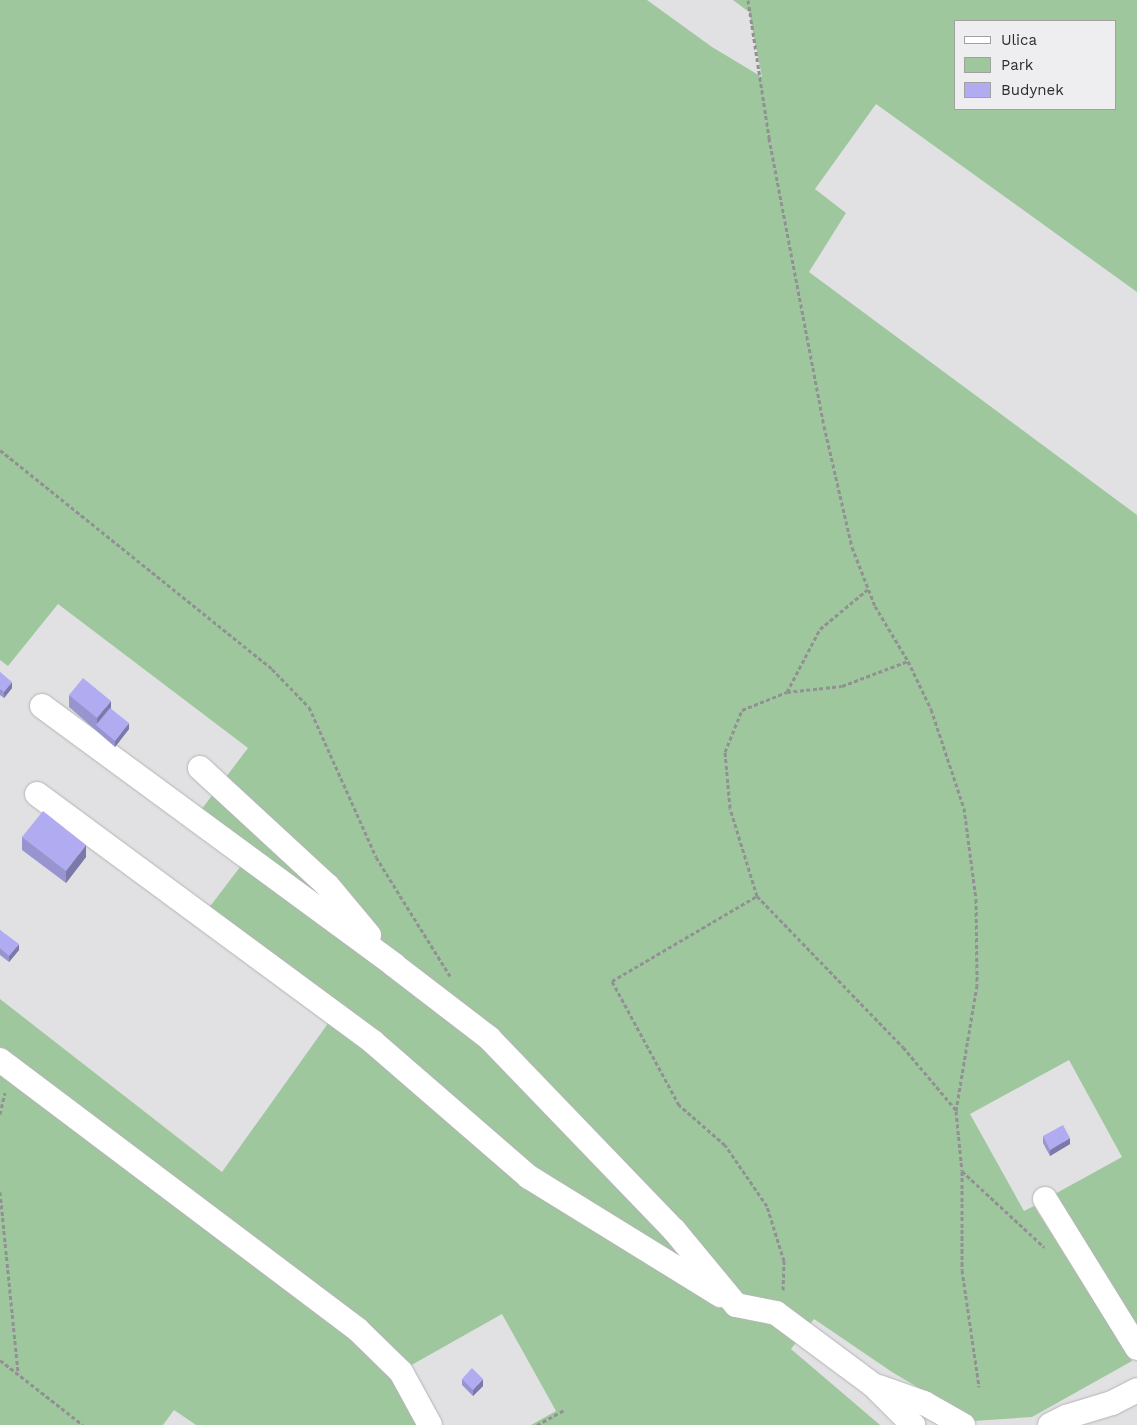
<!DOCTYPE html>
<html>
<head>
<meta charset="utf-8">
<style>
  body { margin:0 }
  #map { position:relative; width:1137px; height:1425px; overflow:hidden; background:#e1e1e3; font-family:"Work Sans",sans-serif }
  div>[style] { position:absolute }
  .green>* { inset:0; background:#9fc79e }
  .path>* { height:3px; margin-top:-1.5px; transform-origin:0; background:repeating-linear-gradient(90deg,#919193 0 4px,transparent 0 6.5px) }
  .roads { filter:drop-shadow(0 0 1px #b4b4b6) drop-shadow(0 0 1px #b4b4b6) }
  .minor>* { height:24px; margin:-12px; padding:0 12px; transform-origin:12px; border-radius:12px; background:#fff }
  .wall>* { inset:0; background:#9894cf }
  .shaded-wall>* { inset:0; background:#7c78a9 }
  .building>* { inset:0; background:#b1acf1 }
  span { translate:-50% -50%; white-space:nowrap; text-align:center; line-height:1.15; -webkit-text-stroke:4.5px #eeeef0; paint-order:stroke }
  .legend { position:absolute; left:954px; top:20px; width:162px; height:90px; box-sizing:border-box; background:#eeeef0; border:1px solid #a1a1a2; margin:0; padding:6px 9px; list-style:none; font-size:15px; color:#2d2d2e }
  .legend li { display:flex; align-items:center; gap:10px; height:25px }
  .legend b { width:25px; border:1px solid #a1a1a2 }
</style>
</head>
<body>
<div id="map">
  <div class="green">
    <i style="clip-path:polygon(evenodd,0 0,647px 0,712px 47px,762px 77px,749px 12px,733px 0,1137px 0,1137px 292px,876px 104px,815px 189px,846px 213px,809px 272px,1137px 515px,1137px 1331px,1053px 1195px,1122px 1157px,1069px 1060px,970px 1114px,1024px 1211px,1034px 1206px,1132px 1361px,1032px 1417px,974px 1421px,892px 1372px,814px 1319px,791px 1349px,880px 1425px,531px 1425px,556px 1411px,502px 1314px,408px 1367px,440px 1425px,196px 1425px,174px 1410px,163px 1425px,0 1425px,0 999px,222px 1172px,339px 1008px,208px 909px,253px 850px,201px 810px,248px 748px,58px 604px,8px 666px,0 660px,0 0,956px 21px,1116px 21px,1116px 109px,956px 109px,956px 21px)"></i>
  </div>
  <div class="path">
    <i style="left:748px;top:0;width:140px;rotate:81.3deg"></i>
    <i style="left:769px;top:138px;width:293px;rotate:79.2deg"></i>
    <i style="left:824px;top:426px;width:124px;rotate:77deg"></i>
    <i style="left:852px;top:547px;width:63px;rotate:68.7deg"></i>
    <i style="left:875px;top:606px;width:64px;rotate:59deg"></i>
    <i style="left:908px;top:661px;width:53px;rotate:64.4deg"></i>
    <i style="left:931px;top:709px;width:104px;rotate:71.6deg"></i>
    <i style="left:964px;top:808px;width:92px;rotate:82.5deg"></i>
    <i style="left:976px;top:899px;width:86px;rotate:89.3deg"></i>
    <i style="left:977px;top:985px;width:128px;rotate:99.5deg"></i>
    <i style="left:956px;top:1111px;width:60px;rotate:84.3deg"></i>
    <i style="left:962px;top:1171px;width:99px;rotate:90deg"></i>
    <i style="left:962px;top:1270px;width:118px;rotate:81.7deg"></i>
    <i style="left:0;top:450px;width:349px;rotate:38.8deg"></i>
    <i style="left:272px;top:669px;width:53px;rotate:45.8deg"></i>
    <i style="left:309px;top:707px;width:164px;rotate:65.9deg"></i>
    <i style="left:376px;top:857px;width:140px;rotate:58.1deg"></i>
    <i style="left:787px;top:692px;width:71px;rotate:-62.4deg"></i>
    <i style="left:820px;top:629px;width:62px;rotate:-39.8deg"></i>
    <i style="left:757px;top:896px;width:210px;rotate:46deg"></i>
    <i style="left:903px;top:1047px;width:82px;rotate:49.9deg"></i>
    <i style="left:0;top:1114px;width:22px;rotate:-77deg"></i>
    <i style="left:962px;top:1171px;width:112px;rotate:42.8deg"></i>
    <i style="left:0;top:1192px;width:182px;rotate:84.3deg"></i>
    <i style="left:783px;top:1290px;width:29px;rotate:-88deg"></i>
    <i style="left:784px;top:1261px;width:58px;rotate:-107.2deg"></i>
    <i style="left:767px;top:1206px;width:74px;rotate:-124.5deg"></i>
    <i style="left:725px;top:1145px;width:61px;rotate:-139deg"></i>
    <i style="left:679px;top:1105px;width:141px;rotate:-118.4deg"></i>
    <i style="left:612px;top:981px;width:168px;rotate:-30.4deg"></i>
    <i style="left:757px;top:896px;width:92px;rotate:-107.1deg"></i>
    <i style="left:730px;top:808px;width:56px;rotate:-95.1deg"></i>
    <i style="left:725px;top:752px;width:45px;rotate:-68deg"></i>
    <i style="left:742px;top:710px;width:48px;rotate:-21.8deg"></i>
    <i style="left:787px;top:692px;width:55px;rotate:-6.2deg"></i>
    <i style="left:842px;top:686px;width:71px;rotate:-20.7deg"></i>
    <i style="left:0;top:1360px;width:105px;rotate:38.1deg"></i>
    <i style="left:537px;top:1425px;width:31px;rotate:-29deg"></i>
  </div>
  <div class="roads">
    <div class="minor">
      <i style="left:42px;top:706px;width:437px;rotate:36.3deg"></i>
      <i style="left:394px;top:965px;width:120px;rotate:37.5deg"></i>
      <i style="left:489px;top:1038px;width:267px;rotate:46.1deg"></i>
      <i style="left:674px;top:1230px;width:97px;rotate:50.4deg"></i>
      <i style="left:736px;top:1305px;width:41px;rotate:11.3deg"></i>
      <i style="left:776px;top:1313px;width:121px;rotate:36.6deg"></i>
      <i style="left:873px;top:1385px;width:57px;rotate:45deg"></i>
      <i style="left:200px;top:768px;width:174px;rotate:42.7deg"></i>
      <i style="left:328px;top:886px;width:64px;rotate:50.1deg"></i>
      <i style="left:37px;top:794px;width:418px;rotate:36.4deg"></i>
      <i style="left:373px;top:1042px;width:206px;rotate:40.9deg"></i>
      <i style="left:529px;top:1177px;width:225px;rotate:31.7deg"></i>
      <i style="left:0;top:1060px;width:448px;rotate:37deg"></i>
      <i style="left:358px;top:1330px;width:60px;rotate:44.3deg"></i>
      <i style="left:401px;top:1372px;width:60px;rotate:61.3deg"></i>
      <i style="left:1045px;top:1199px;width:175px;rotate:58.3deg"></i>
      <i style="left:879px;top:1387px;width:48px;rotate:19.6deg"></i>
      <i style="left:924px;top:1403px;width:45px;rotate:29.4deg"></i>
      <i style="left:1050px;top:1425px;width:18px;rotate:-27deg"></i>
      <i style="left:1066px;top:1417px;width:48px;rotate:-16.9deg"></i>
      <i style="left:1112px;top:1403px;width:28px;rotate:-27deg"></i>
    </div>
  </div>
  <div class="wall">
    <i style="clip-path:polygon(0 672px,12px 688px,4px 698px,0 695px)"></i>
    <i style="clip-path:polygon(69px 695px,111px 709px,129px 729px,115px 747px,69px 707px)"></i>
    <i style="clip-path:polygon(22px 837px,86px 857px,66px 883px,22px 850px)"></i>
    <i style="clip-path:polygon(0 930px,19px 950px,9px 962px,0 955px)"></i>
    <i style="clip-path:polygon(1043px 1136px,1070px 1144px,1050px 1156px,1043px 1143px)"></i>
    <i style="clip-path:polygon(462px 1379px,483px 1386px,473px 1396px,462px 1385px)"></i>
  </div>
  <div class="shaded-wall">
    <i style="clip-path:polygon(12px 682px,12px 688px,4px 698px,4px 692px)"></i>
    <i style="clip-path:polygon(111px 701px,111px 713px,97px 725px,97px 718px)"></i>
    <i style="clip-path:polygon(129px 723px,129px 729px,115px 747px,115px 741px)"></i>
    <i style="clip-path:polygon(86px 845px,86px 857px,66px 883px,66px 871px)"></i>
    <i style="clip-path:polygon(19px 944px,19px 950px,9px 962px,9px 956px)"></i>
    <i style="clip-path:polygon(1070px 1138px,1070px 1144px,1050px 1156px,1050px 1150px)"></i>
    <i style="clip-path:polygon(483px 1379px,483px 1386px,473px 1396px,473px 1390px)"></i>
  </div>
  <div class="building">
    <i style="clip-path:polygon(0 672px,12px 682px,4px 692px,0 689px)"></i>
    <i style="clip-path:polygon(83px 678px,111px 701px,97px 718px,69px 695px)"></i>
    <i style="clip-path:polygon(110px 708px,129px 723px,115px 741px,96px 725px)"></i>
    <i style="clip-path:polygon(43px 811px,86px 845px,66px 871px,22px 837px)"></i>
    <i style="clip-path:polygon(0 930px,19px 944px,9px 956px,0 948px)"></i>
    <i style="clip-path:polygon(1063px 1125px,1070px 1138px,1050px 1150px,1043px 1136px)"></i>
    <i style="clip-path:polygon(472px 1368px,483px 1379px,473px 1390px,462px 1379px)"></i>
  </div>
  <ul class="legend">
  <li><b style="height:6px;background:#fff"></b>Ulica</li>
  <li><b style="height:14px;background:#9fc79e"></b>Park</li>
  <li><b style="height:14px;background:#b1acf1"></b>Budynek</li>
  </ul>
</div>
</body>
</html>
